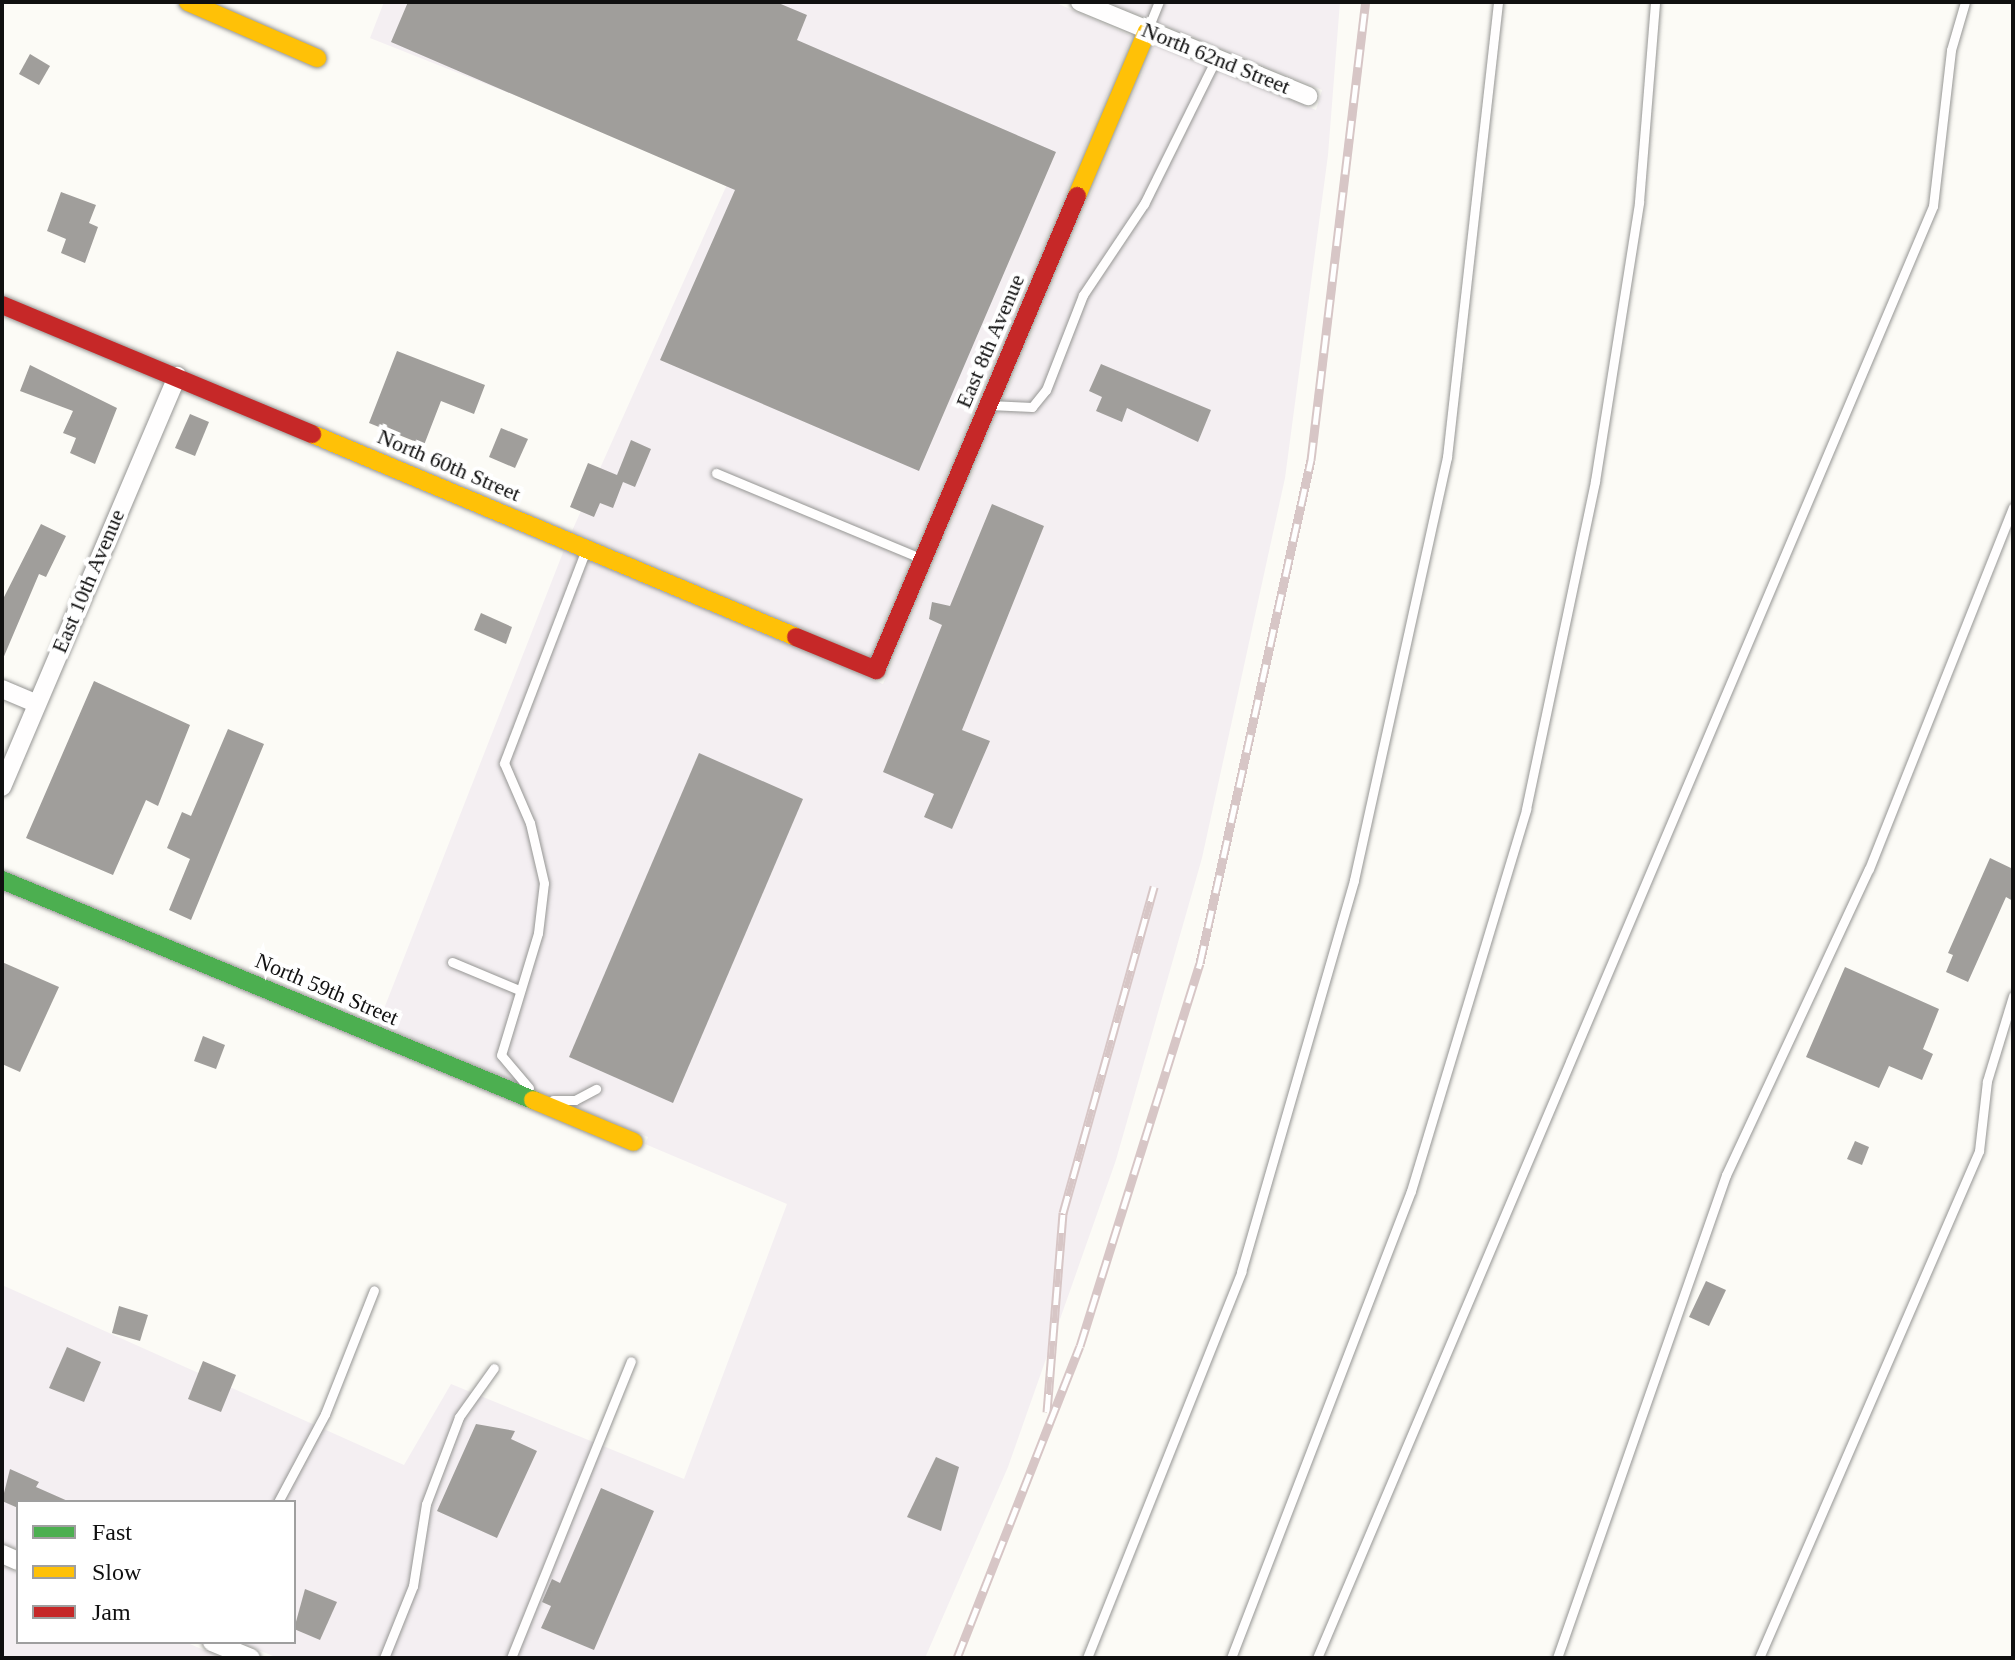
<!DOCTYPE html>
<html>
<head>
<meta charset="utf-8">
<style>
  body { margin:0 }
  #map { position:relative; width:2015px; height:1660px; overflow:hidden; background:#fcfbf6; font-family:"Times New Roman",serif }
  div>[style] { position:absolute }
  .industrial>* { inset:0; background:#f4eff2 }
  .building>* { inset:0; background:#a09e9b }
  .roads { filter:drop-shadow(0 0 2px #969694) drop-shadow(0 0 2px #969694) }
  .lane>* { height:9px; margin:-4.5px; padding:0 4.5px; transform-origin:4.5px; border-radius:4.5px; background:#fffefe }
  .street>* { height:18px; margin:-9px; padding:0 9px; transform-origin:9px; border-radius:9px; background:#fffefe }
  .fast>* { height:18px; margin:-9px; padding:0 9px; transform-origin:9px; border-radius:9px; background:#4caf50 }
  .slow>* { height:18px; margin:-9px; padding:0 9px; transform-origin:9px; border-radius:9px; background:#ffc107 }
  .jam>* { height:18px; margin:-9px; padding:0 9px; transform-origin:9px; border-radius:9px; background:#c62828 }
  .rail>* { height:9px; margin-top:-4.5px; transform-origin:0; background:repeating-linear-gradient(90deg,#fff 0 18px,#d7c6c6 0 36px); box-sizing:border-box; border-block:2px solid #d7c6c6 }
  span { translate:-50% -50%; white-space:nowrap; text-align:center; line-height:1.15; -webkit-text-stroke:8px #fff; paint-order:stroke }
  .street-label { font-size:22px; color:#101010 }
  .frame { position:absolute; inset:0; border:4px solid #101010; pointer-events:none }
  .legend { position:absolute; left:16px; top:1500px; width:280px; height:144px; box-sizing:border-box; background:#fff; border:2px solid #9f9f9f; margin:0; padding:10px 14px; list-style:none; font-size:24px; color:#101010 }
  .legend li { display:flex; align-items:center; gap:16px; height:40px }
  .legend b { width:40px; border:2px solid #9f9f9f }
</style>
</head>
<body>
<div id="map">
  <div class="industrial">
    <i style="clip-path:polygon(384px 2px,1054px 2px,1132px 36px,869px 656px,572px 531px,729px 180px,370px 38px)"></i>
    <i style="clip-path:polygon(1107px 2px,1340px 2px,1328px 155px,1285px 478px,1202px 858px,1116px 1160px,1008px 1467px,925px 1658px,278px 1658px,239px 1642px,294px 1642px,294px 1502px,18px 1502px,18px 1550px,2px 1543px,2px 1285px,404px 1465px,451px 1384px,684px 1479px,787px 1204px,645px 1144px,648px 1137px,378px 1024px,564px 550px,883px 684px,1154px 45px,1316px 110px,1322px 90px)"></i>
    <i style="clip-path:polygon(2px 1566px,18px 1572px,18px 1642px,185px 1642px,223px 1658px,2px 1658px)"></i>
  </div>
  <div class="building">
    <i style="clip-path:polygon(408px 2px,776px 2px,807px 15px,797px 40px,1056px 152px,919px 471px,660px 360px,735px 190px,391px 42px)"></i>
    <i style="clip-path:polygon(30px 54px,50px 66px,39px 85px,19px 74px)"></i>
    <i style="clip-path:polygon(61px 192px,96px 205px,89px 223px,98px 227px,85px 263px,61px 253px,66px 239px,47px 231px)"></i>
    <i style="clip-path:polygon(397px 351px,485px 385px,474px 414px,441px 401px,424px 445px,369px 423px)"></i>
    <i style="clip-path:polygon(1101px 364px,1211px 410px,1198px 442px,1127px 408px,1122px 422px,1096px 411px,1102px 397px,1089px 391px)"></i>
    <i style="clip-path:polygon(30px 365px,117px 408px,95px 464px,70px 453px,76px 438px,63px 433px,73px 411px,20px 391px)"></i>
    <i style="clip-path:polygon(190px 414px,209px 422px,195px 456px,175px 448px)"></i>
    <i style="clip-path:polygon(501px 428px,528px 439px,515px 468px,489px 457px)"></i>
    <i style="clip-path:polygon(631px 440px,651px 449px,635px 487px,623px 482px,613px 508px,600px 503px,594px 517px,570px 507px,588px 463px,617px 475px)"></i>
    <i style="clip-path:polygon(992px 504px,1044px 526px,962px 730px,990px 741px,952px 829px,924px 817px,934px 794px,883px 772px,942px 625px,929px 619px,932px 602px,950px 606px)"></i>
    <i style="clip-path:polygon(41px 524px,66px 536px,46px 577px,39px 574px,2px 661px,2px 601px)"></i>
    <i style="clip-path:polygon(481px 613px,512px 627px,506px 644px,474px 630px)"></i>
    <i style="clip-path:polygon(94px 681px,190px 725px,158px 806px,146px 800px,113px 875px,26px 838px)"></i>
    <i style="clip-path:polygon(228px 729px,264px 744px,191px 920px,169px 910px,190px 859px,167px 848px,182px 812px,191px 816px)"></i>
    <i style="clip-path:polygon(699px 753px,803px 799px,673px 1103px,569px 1057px)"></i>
    <i style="clip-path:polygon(1990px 858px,2013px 869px,2013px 901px,2006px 897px,1968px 982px,1946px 972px,1953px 955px,1948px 953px)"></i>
    <i style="clip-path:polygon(2px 962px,59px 987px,20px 1072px,2px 1064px)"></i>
    <i style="clip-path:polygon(1845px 967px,1939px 1009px,1923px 1049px,1933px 1054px,1922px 1080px,1889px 1066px,1879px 1088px,1806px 1057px)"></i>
    <i style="clip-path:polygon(203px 1036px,225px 1045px,216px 1069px,194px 1061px)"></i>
    <i style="clip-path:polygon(1855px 1141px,1869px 1147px,1862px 1165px,1847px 1159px)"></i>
    <i style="clip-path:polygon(1706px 1281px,1726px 1290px,1709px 1326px,1689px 1317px)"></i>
    <i style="clip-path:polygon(119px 1306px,148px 1315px,140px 1341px,112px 1333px)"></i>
    <i style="clip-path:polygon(67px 1347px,101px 1362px,84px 1402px,49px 1388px)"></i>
    <i style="clip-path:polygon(203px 1361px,236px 1375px,221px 1412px,188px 1399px)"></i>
    <i style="clip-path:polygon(476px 1424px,515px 1431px,511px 1439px,537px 1451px,497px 1538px,437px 1511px)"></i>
    <i style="clip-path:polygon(936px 1457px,959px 1467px,941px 1531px,907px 1517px)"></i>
    <i style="clip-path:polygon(10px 1469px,39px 1482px,36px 1487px,70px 1502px,18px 1502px,18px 1508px,2px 1501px)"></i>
    <i style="clip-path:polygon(601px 1488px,654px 1511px,594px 1650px,541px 1628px,551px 1606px,542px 1602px,552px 1579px,560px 1583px)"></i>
    <i style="clip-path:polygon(305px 1589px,337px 1602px,320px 1640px,294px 1629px)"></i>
  </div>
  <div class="roads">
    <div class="lane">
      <i style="left:1147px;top:31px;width:31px;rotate:-68deg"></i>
      <i style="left:989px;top:405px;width:43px;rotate:2.7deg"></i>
      <i style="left:1032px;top:407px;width:22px;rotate:-51deg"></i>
      <i style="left:1046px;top:390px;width:102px;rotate:-68.7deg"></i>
      <i style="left:1083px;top:295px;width:110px;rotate:-56.2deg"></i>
      <i style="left:1144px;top:204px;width:162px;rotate:-63.6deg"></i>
      <i style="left:716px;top:473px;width:221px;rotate:22.6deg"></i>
      <i style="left:452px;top:962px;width:73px;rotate:22.7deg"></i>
      <i style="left:529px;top:1088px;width:43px;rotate:-130.3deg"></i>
      <i style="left:501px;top:1055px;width:127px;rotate:-73.1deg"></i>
      <i style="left:538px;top:933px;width:50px;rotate:-83.2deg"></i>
      <i style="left:544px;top:883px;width:62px;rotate:-103.1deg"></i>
      <i style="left:530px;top:823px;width:65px;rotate:-113.4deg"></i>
      <i style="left:504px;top:763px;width:226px;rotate:-69deg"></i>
      <i style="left:553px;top:1100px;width:22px"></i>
      <i style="left:575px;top:1100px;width:24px;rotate:-28deg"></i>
      <i style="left:278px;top:1502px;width:100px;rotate:-61.9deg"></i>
      <i style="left:325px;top:1414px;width:133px;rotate:-68.4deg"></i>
      <i style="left:384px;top:1658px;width:78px;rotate:-68.1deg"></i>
      <i style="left:413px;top:1586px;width:83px;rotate:-81deg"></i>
      <i style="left:426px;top:1504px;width:93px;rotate:-69.2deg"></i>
      <i style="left:459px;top:1417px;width:60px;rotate:-54.5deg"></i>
      <i style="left:511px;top:1658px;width:320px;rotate:-68deg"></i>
      <i style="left:1087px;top:1658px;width:416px;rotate:-68.2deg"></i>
      <i style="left:1241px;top:1272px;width:408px;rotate:-73.9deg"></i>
      <i style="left:1354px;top:880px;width:433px;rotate:-77.6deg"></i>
      <i style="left:1447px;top:457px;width:458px;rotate:-83.6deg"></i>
      <i style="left:1231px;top:1658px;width:500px;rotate:-68.92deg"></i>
      <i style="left:1411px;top:1191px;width:399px;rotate:-73.2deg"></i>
      <i style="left:1526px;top:809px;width:335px;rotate:-78.1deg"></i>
      <i style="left:1595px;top:481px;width:282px;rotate:-81deg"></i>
      <i style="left:1639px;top:202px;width:201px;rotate:-85.4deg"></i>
      <i style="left:1317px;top:1658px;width:1577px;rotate:-67.01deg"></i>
      <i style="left:1933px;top:206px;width:157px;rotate:-83.4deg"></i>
      <i style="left:1951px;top:50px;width:50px;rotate:-73.7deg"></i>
      <i style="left:1557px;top:1658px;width:512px;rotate:-70.72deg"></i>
      <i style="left:1726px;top:1175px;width:338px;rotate:-65deg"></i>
      <i style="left:1869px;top:869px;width:389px;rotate:-68.3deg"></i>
      <i style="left:1759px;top:1658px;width:553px;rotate:-66.54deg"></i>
      <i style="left:1979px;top:1151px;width:70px;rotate:-83.5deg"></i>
      <i style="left:1987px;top:1081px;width:89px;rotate:-73deg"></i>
    </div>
    <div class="street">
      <i style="left:1080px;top:2px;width:247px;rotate:22.4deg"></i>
      <i style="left:2px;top:689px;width:36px;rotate:23deg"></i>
      <i style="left:2px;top:787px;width:447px;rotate:-66.9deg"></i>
      <i style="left:2px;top:1554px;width:17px;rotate:24deg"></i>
      <i style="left:212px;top:1642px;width:42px;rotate:22.3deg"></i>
    </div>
    <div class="fast">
      <i style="left:2px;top:880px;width:575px;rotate:22.5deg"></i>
    </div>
    <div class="slow">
      <i style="left:188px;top:2px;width:141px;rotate:23.5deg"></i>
      <i style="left:1077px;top:196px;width:179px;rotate:-67deg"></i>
      <i style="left:312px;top:434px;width:525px;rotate:22.75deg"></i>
      <i style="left:533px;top:1100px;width:109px;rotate:22.6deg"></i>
    </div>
    <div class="jam">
      <i style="left:2px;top:305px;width:336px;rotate:22.6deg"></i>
      <i style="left:796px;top:637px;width:87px;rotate:22.4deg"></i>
      <i style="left:876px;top:670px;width:515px;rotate:-67.02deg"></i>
    </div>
  </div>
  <div class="rail">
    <i style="left:1047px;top:1412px;width:200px;rotate:-85.4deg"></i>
    <i style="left:1063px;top:1213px;width:339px;rotate:-74.4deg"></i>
    <i style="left:957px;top:1658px;width:335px;rotate:-68.5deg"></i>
    <i style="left:1080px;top:1346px;width:401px;rotate:-72.6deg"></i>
    <i style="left:1200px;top:963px;width:515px;rotate:-77.56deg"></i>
    <i style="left:1311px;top:460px;width:461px;rotate:-83.2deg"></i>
  </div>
  <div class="street-label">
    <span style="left:1216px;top:58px;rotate:22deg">North 62nd Street</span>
    <span style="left:990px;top:341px;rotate:-67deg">East 8th Avenue</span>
    <span style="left:449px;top:465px;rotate:23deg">North 60th Street</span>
    <span style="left:88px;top:581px;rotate:-67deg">East 10th Avenue</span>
    <span style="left:327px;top:989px;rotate:23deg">North 59th Street</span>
  </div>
  <div class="frame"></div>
  <ul class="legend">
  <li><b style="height:10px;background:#4caf50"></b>Fast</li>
  <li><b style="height:10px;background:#ffc107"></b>Slow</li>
  <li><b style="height:10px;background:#c62828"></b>Jam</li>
  </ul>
</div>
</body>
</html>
